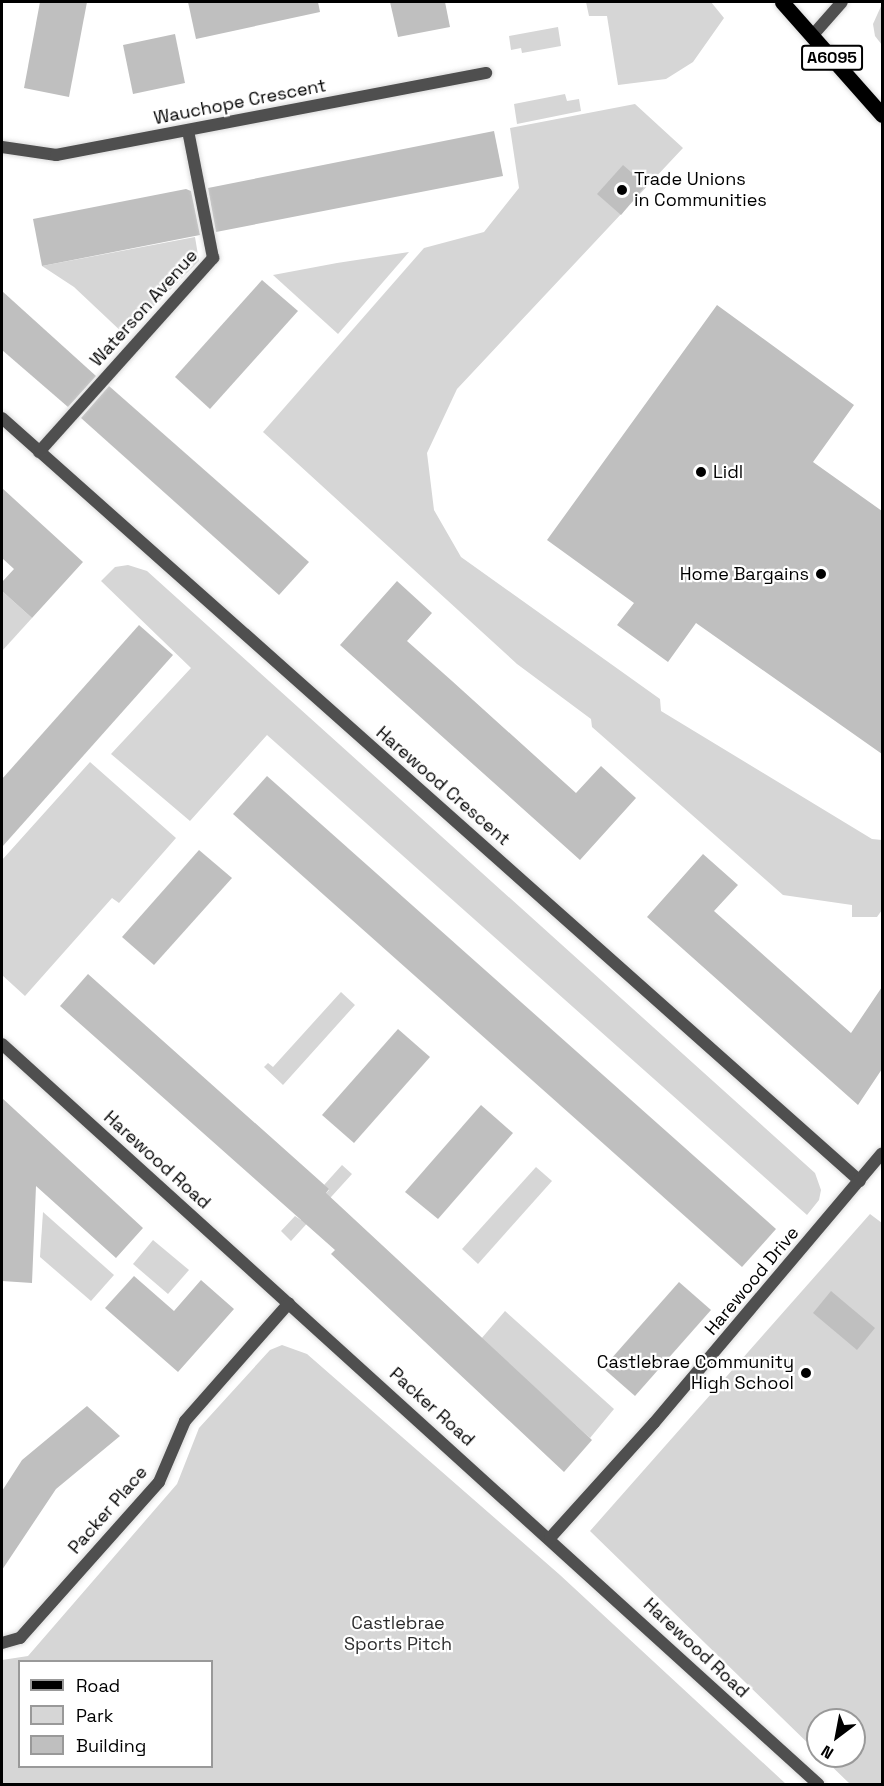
<!DOCTYPE html>
<html>
<head>
<meta charset="utf-8">
<style>
  body { margin:0 }
  #map { position:relative; width:884px; height:1786px; overflow:hidden; background:#fff; font-family:"Space Grotesk",sans-serif }
  div>[style] { position:absolute }
  .green>* { inset:0; background:#d6d6d6 }
  .building>* { inset:0; background:#bfbfbf }
  .roads { filter:drop-shadow(0 0 2px #dbdbdb) drop-shadow(0 0 2px #dbdbdb) }
  .street>* { height:12px; margin:-6px; padding:0 6px; transform-origin:6px; border-radius:6px; background:#4f4f4f }
  .primary>* { height:15px; margin:-7.5px; padding:0 7.5px; transform-origin:7.5px; border-radius:7.5px; background:#000 }
  .dots>* { width:16px; height:16px; translate:-50% -50%; box-sizing:border-box; border:3px solid #fff; border-radius:50% }
  span { translate:-50% -50%; white-space:nowrap; text-align:center; line-height:1.15; -webkit-text-stroke:4.5px #fff; paint-order:stroke }
  .shield-label span { padding:2px 4px; background:#fff; border:2px solid; border-radius:4px; -webkit-text-stroke-width:0 }
  .shield-label { font-size:16px; color:#000; font-weight:700 }
  .street-label { font-size:18px; color:#000 }
  .poi-label { font-size:18px; color:#000 }
  .left { translate:0 -50%; text-align:left }
  .right { translate:-100% -50%; text-align:right }
  .park-label { font-size:18px; color:#2d2d2d }
  .frame { position:absolute; inset:0; border:3px solid #000; pointer-events:none }
  .legend { position:absolute; left:18px; top:1660px; width:195px; height:108px; box-sizing:border-box; background:#fff; border:2px solid #999; margin:0; padding:8px 10px; list-style:none; font-size:18px; color:#000 }
  .legend li { display:flex; align-items:center; gap:12px; height:30px }
  .legend b { width:30px; border:2px solid #999 }
  .north { position:absolute; left:806px; top:1708px; width:60px; height:60px; box-sizing:border-box; background:#fff; border:2px solid #999; border-radius:50%; rotate:212deg; font-size:16px; font-weight:700; line-height:24px; text-align:center; color:#000 }
  .north::after { content:''; display:block; margin:auto; width:21px; height:27px; background:#000; clip-path:polygon(50% 0,100% 100%,50% 72%,0 100%) }
</style>
</head>
<body>
<div id="map">
  <div class="green">
    <i style="clip-path:polygon(586px 2px,711px 2px,724px 18px,693px 62px,666px 79px,618px 85px,607px 16px,589px 16px)"></i>
    <i style="clip-path:polygon(882px 4px,882px 45px,875px 36px,873px 24px)"></i>
    <i style="clip-path:polygon(558px 27px,561px 46px,522px 53px,521px 48px,511px 50px,509px 36px)"></i>
    <i style="clip-path:polygon(565px 94px,567px 101px,579px 99px,581px 111px,517px 124px,514px 104px)"></i>
    <i style="clip-path:polygon(635px 104px,683px 148px,457px 389px,427px 453px,434px 510px,461px 557px,660px 699px,661px 711px,872px 839px,882px 840px,882px 910px,877px 917px,852px 917px,852px 905px,783px 895px,592px 727px,591px 719px,517px 664px,263px 432px,424px 248px,484px 232px,519px 188px,510px 128px)"></i>
    <i style="clip-path:polygon(195px 237px,199px 261px,125px 335px,74px 287px,42px 266px)"></i>
    <i style="clip-path:polygon(409px 252px,338px 334px,273px 275px,337px 263px)"></i>
    <i style="clip-path:polygon(128px 565px,147px 571px,815px 1173px,821px 1190px,819px 1200px,807px 1215px,267px 735px,190px 821px,111px 754px,191px 668px,101px 581px,115px 567px)"></i>
    <i style="clip-path:polygon(2px 591px,32px 618px,2px 651px)"></i>
    <i style="clip-path:polygon(90px 762px,176px 838px,119px 903px,112px 898px,25px 996px,2px 975px,2px 860px)"></i>
    <i style="clip-path:polygon(341px 992px,355px 1005px,283px 1085px,264px 1067px,268px 1063px,273px 1067px)"></i>
    <i style="clip-path:polygon(342px 1165px,352px 1174px,291px 1241px,281px 1231px,295px 1216px,301px 1220px,329px 1190px,324px 1185px)"></i>
    <i style="clip-path:polygon(536px 1167px,552px 1181px,478px 1264px,462px 1249px)"></i>
    <i style="clip-path:polygon(43px 1212px,114px 1275px,91px 1301px,40px 1257px)"></i>
    <i style="clip-path:polygon(870px 1214px,882px 1223px,882px 1784px,850px 1784px,821px 1756px,854px 1756px,854px 1720px,818px 1720px,818px 1753px,590px 1531px)"></i>
    <i style="clip-path:polygon(153px 1240px,189px 1270px,168px 1294px,133px 1264px)"></i>
    <i style="clip-path:polygon(505px 1311px,614px 1409px,590px 1438px,481px 1339px)"></i>
    <i style="clip-path:polygon(evenodd,282px 1345px,307px 1354px,560px 1575px,786px 1784px,2px 1784px,2px 1660px,28px 1656px,177px 1484px,199px 1428px,270px 1350px,282px 1345px,20px 1662px,212px 1662px,212px 1766px,20px 1766px,20px 1662px)"></i>
  </div>
  <div class="building">
    <i style="clip-path:polygon(40px 2px,87px 2px,69px 97px,24px 88px)"></i>
    <i style="clip-path:polygon(188px 2px,318px 2px,320px 12px,196px 39px)"></i>
    <i style="clip-path:polygon(390px 2px,445px 2px,450px 27px,398px 37px)"></i>
    <i style="clip-path:polygon(175px 34px,185px 83px,133px 94px,123px 45px)"></i>
    <i style="clip-path:polygon(494px 131px,503px 176px,216px 232px,208px 188px)"></i>
    <i style="clip-path:polygon(623px 165px,646px 185px,621px 215px,597px 194px)"></i>
    <i style="clip-path:polygon(186px 189px,191px 191px,200px 235px,42px 266px,33px 219px)"></i>
    <i style="clip-path:polygon(262px 280px,298px 311px,210px 409px,175px 377px)"></i>
    <i style="clip-path:polygon(2px 291px,96px 376px,68px 407px,2px 350px)"></i>
    <i style="clip-path:polygon(717px 305px,854px 405px,813px 462px,882px 511px,882px 754px,696px 623px,668px 662px,617px 625px,634px 603px,547px 540px)"></i>
    <i style="clip-path:polygon(109px 386px,309px 562px,279px 595px,81px 418px)"></i>
    <i style="clip-path:polygon(2px 488px,83px 562px,32px 618px,2px 591px,2px 582px,14px 569px,2px 558px)"></i>
    <i style="clip-path:polygon(397px 581px,432px 613px,407px 641px,452px 681px,576px 793px,601px 766px,636px 798px,580px 860px,340px 645px)"></i>
    <i style="clip-path:polygon(139px 625px,173px 655px,2px 847px,2px 779px)"></i>
    <i style="clip-path:polygon(267px 776px,776px 1229px,742px 1267px,233px 814px)"></i>
    <i style="clip-path:polygon(199px 850px,232px 878px,154px 965px,122px 937px)"></i>
    <i style="clip-path:polygon(703px 854px,738px 885px,714px 911px,851px 1033px,882px 987px,882px 1069px,858px 1105px,647px 917px)"></i>
    <i style="clip-path:polygon(88px 974px,329px 1189px,326px 1193px,592px 1440px,564px 1472px,331px 1254px,335px 1250px,60px 1006px)"></i>
    <i style="clip-path:polygon(398px 1029px,430px 1057px,354px 1143px,322px 1115px)"></i>
    <i style="clip-path:polygon(2px 1098px,143px 1228px,116px 1258px,36px 1186px,32px 1283px,2px 1281px)"></i>
    <i style="clip-path:polygon(481px 1105px,513px 1133px,438px 1219px,405px 1192px)"></i>
    <i style="clip-path:polygon(134px 1276px,174px 1311px,201px 1280px,234px 1309px,178px 1372px,105px 1308px)"></i>
    <i style="clip-path:polygon(679px 1282px,711px 1310px,635px 1396px,603px 1368px)"></i>
    <i style="clip-path:polygon(831px 1291px,875px 1328px,857px 1350px,813px 1313px)"></i>
    <i style="clip-path:polygon(87px 1406px,120px 1436px,56px 1489px,2px 1570px,2px 1491px,22px 1460px)"></i>
  </div>
  <div class="roads">
    <div class="street">
      <i style="left:812px;top:36px;width:45px;rotate:-48.6deg"></i>
      <i style="left:2px;top:147px;width:55px;rotate:8.4deg"></i>
      <i style="left:56px;top:155px;width:438px;rotate:-10.8deg"></i>
      <i style="left:2px;top:418px;width:1148px;rotate:41.65deg"></i>
      <i style="left:39px;top:452px;width:261px;rotate:-48.1deg"></i>
      <i style="left:213px;top:258px;width:129px;rotate:-101.1deg"></i>
      <i style="left:2px;top:1044px;width:1102px;rotate:42.2deg"></i>
      <i style="left:550px;top:1538px;width:155px;rotate:-47.9deg"></i>
      <i style="left:654px;top:1423px;width:353px;rotate:-49.8deg"></i>
      <i style="left:2px;top:1643px;width:19px;rotate:-16deg"></i>
      <i style="left:20px;top:1638px;width:209px;rotate:-48.3deg"></i>
      <i style="left:159px;top:1482px;width:66px;rotate:-66.9deg"></i>
      <i style="left:185px;top:1421px;width:157px;rotate:-48.6deg"></i>
    </div>
    <div class="primary">
      <i style="left:782px;top:2px;width:151px;rotate:48.5deg"></i>
    </div>
  </div>
  <div class="dots">
    <i style="left:622px;top:190px;background:#000"></i>
    <i style="left:701px;top:472px;background:#000"></i>
    <i style="left:821px;top:574px;background:#000"></i>
    <i style="left:806px;top:1373px;background:#000"></i>
  </div>
  <div class="shield-label">
    <span style="left:832px;top:58px">A6095</span>
  </div>
  <div class="street-label">
    <span style="left:240px;top:102px;rotate:-11deg">Wauchope Crescent</span>
    <span style="left:144px;top:308px;rotate:-48deg">Waterson Avenue</span>
    <span style="left:443px;top:786px;rotate:41deg">Harewood Crescent</span>
    <span style="left:157px;top:1160px;rotate:42deg">Harewood Road</span>
    <span style="left:752px;top:1281px;rotate:-50deg">Harewood Drive</span>
    <span style="left:432px;top:1407px;rotate:42deg">Packer Road</span>
    <span style="left:108px;top:1510px;rotate:-49deg">Packer Place</span>
    <span style="left:696px;top:1648px;rotate:43deg">Harewood Road</span>
  </div>
  <div class="poi-label">
    <span class="left" style="left:634px;top:190px">Trade Unions<br>in Communities</span>
    <span class="left" style="left:713px;top:472px">Lidl</span>
    <span class="right" style="left:809px;top:574px">Home Bargains</span>
    <span class="right" style="left:794px;top:1373px">Castlebrae Community<br>High School</span>
  </div>
  <div class="park-label">
    <span style="left:398px;top:1634px">Castlebrae<br>Sports Pitch</span>
  </div>
  <div class="frame"></div>
  <ul class="legend">
  <li><b style="height:8px;background:#000"></b>Road</li>
  <li><b style="height:16px;background:#d6d6d6"></b>Park</li>
  <li><b style="height:16px;background:#bfbfbf"></b>Building</li>
  </ul>
  <div class="north">N</div>
</div>
</body>
</html>
